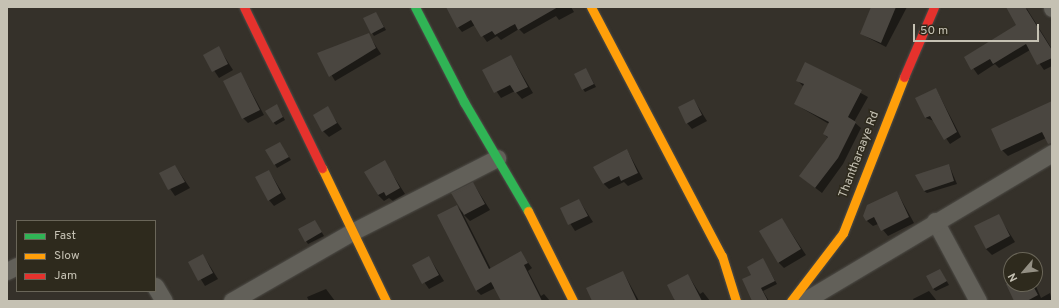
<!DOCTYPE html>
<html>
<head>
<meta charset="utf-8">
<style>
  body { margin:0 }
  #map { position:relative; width:1059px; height:308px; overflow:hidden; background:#35312a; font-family:Overpass,sans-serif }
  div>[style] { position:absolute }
  .shadow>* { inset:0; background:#0007 }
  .building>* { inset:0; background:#4a4640 }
  .roads { filter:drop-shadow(0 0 1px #4f4d48) drop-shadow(0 0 1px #4f4d48) }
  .street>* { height:17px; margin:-8.5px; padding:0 8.5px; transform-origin:8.5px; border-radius:8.5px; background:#626059 }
  .fast>* { height:9px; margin:-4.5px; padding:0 4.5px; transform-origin:4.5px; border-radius:4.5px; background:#30b455 }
  .slow>* { height:9px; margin:-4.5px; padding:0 4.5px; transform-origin:4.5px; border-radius:4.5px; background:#ff9f0a }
  .jam>* { height:9px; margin:-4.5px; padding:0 4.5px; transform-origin:4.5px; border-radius:4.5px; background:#e5322d }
  span { translate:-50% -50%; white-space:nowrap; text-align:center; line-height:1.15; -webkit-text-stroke:3px #2e2a1d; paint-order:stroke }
  .street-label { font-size:12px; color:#c5c1b3 }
  .frame { position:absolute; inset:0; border:8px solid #c5c1b3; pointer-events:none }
  .legend { position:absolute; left:16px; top:220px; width:140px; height:72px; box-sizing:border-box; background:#2e2a1d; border:1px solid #6a6659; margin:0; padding:5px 7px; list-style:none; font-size:12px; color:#c5c1b3 }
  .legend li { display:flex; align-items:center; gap:8px; height:20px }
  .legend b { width:20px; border:1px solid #6a6659 }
  .north { position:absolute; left:1003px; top:252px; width:40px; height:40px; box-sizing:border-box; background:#2e2a1d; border:1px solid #6a6659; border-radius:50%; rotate:242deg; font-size:11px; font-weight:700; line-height:16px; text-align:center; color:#c5c1b3 }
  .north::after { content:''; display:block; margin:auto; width:14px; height:18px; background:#938f83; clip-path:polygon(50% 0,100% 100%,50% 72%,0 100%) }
  .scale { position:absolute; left:913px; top:24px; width:126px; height:18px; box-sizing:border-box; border:2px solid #c5c1b3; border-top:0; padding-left:5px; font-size:12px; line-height:14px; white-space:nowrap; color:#c5c1b3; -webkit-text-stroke:3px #2e2a1d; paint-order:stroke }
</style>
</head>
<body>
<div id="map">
  <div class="shadow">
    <i style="clip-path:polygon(456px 7px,571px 7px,574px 12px,559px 20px,556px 16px,524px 34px,519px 29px,501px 40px,497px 36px,487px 42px,475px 25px,462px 32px,458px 27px)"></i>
    <i style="clip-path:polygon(872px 7px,907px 7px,886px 47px,861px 34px)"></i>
    <i style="clip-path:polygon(1015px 7px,1027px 9px,1052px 49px,1052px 66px,1044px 70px,1030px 50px,999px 68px,995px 64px,978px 75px,965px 57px,1018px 25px)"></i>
    <i style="clip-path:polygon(376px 13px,386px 30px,374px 36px,372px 33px)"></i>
    <i style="clip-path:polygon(368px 34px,381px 54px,335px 81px,319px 54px)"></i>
    <i style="clip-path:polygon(219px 48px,233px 70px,219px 78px,204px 55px)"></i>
    <i style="clip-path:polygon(511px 56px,533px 93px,522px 99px,515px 91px,501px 98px,483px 71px)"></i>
    <i style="clip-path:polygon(806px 63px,868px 97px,854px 122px,861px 128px,843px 164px,822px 193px,800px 176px,828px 138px,824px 134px,829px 124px,795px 104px,804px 87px,798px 81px)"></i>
    <i style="clip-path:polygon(586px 69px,596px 87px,585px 92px,583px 89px)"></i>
    <i style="clip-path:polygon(241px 73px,264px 115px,248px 123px,243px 118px)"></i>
    <i style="clip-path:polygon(936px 89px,961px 137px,950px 144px,934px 121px,926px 118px,917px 98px)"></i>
    <i style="clip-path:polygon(694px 100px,707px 121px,692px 129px,687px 123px)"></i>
    <i style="clip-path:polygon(1052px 102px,1052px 143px,1046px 138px,1008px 156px,1002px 150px)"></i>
    <i style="clip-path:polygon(277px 106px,285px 120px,276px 125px,273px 122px)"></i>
    <i style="clip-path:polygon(327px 108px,342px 129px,329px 137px,323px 131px)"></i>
    <i style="clip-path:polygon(280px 143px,291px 160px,277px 168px,267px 151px)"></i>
    <i style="clip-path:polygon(627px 150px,643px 179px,628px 186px,624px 182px,609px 189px,603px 183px)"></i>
    <i style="clip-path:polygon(384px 161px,405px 194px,393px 201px,389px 198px,384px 201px,378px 195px,366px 172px)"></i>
    <i style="clip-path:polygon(949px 165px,957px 184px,927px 193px,924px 191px)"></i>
    <i style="clip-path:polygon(175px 166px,190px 188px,175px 196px,160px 174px)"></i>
    <i style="clip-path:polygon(269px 171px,286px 199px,274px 206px,269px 200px)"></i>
    <i style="clip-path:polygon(473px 183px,490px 210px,470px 221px,463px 214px,491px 269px,521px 253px,532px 268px,528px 271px,541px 296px,544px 294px,550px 301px,521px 301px,495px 288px,481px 295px,476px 290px,457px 206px,462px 212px)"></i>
    <i style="clip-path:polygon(897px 192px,914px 223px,888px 236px,878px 224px,873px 226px,867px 221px)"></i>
    <i style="clip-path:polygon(579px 200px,593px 222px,575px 231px,561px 209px)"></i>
    <i style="clip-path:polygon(998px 215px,1015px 242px,992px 255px,986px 249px)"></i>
    <i style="clip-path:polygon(782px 219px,806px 255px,784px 268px,778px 262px)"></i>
    <i style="clip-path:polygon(315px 221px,324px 236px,308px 244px,306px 241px)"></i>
    <i style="clip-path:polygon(203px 255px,218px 279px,205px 286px,190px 262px)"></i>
    <i style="clip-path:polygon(429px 257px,444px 281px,429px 289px,413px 266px)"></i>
    <i style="clip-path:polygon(763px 260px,777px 284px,763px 291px,769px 301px,754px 301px,752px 276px)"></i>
    <i style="clip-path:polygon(940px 270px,949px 285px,936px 291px,933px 289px)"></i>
    <i style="clip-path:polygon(623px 272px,639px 301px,593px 301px)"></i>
    <i style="clip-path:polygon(688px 275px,700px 294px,703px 292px,710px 301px,673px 301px)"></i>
    <i style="clip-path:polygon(1015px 284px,1035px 284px,1041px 298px,1050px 293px,1052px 301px,1015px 301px)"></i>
    <i style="clip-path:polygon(326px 289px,335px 301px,309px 301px,307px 297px)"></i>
    <i style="clip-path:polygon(929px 291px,937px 301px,914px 301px,913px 299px)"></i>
  </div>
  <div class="building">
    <i style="clip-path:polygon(446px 7px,558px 7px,518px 30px,515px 24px,495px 35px,492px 31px,481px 37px,471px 20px,457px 28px)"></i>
    <i style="clip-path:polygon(871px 7px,896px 7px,881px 43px,860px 34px)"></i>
    <i style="clip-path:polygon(1006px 7px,1025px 7px,1052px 50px,1052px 58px,1037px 65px,1026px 44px,993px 64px,990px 59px,971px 70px,964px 57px,1016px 25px)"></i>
    <i style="clip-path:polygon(376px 12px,384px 27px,371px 34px,363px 18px)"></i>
    <i style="clip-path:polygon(369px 33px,376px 48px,329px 77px,317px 53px)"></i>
    <i style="clip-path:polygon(219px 46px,228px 64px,212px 72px,203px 55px)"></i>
    <i style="clip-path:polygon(511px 55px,528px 87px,515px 93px,510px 85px,494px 93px,482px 70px)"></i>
    <i style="clip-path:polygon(805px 62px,862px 90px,848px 117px,856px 122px,838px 158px,815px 188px,799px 176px,828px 137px,823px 134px,829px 122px,794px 104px,804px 84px,796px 81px)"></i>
    <i style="clip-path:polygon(586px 68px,594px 84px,582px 90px,574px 74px)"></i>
    <i style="clip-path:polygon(241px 72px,260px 110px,242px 119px,223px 81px)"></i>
    <i style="clip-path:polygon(936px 88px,957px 132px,944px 140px,930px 116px,925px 118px,915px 98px)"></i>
    <i style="clip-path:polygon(694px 99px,702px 115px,686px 124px,678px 107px)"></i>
    <i style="clip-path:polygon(1052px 101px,1052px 143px,1048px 144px,1042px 132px,1001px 151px,991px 129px)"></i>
    <i style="clip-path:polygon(277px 104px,283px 117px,273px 123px,265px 111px)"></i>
    <i style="clip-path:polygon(328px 106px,337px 123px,322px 132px,313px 115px)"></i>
    <i style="clip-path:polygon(280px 142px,289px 157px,274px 165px,265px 150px)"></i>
    <i style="clip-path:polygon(627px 149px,638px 173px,621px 181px,619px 176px,603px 184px,593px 167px)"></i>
    <i style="clip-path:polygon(385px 160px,400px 188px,386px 196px,384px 192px,378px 195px,364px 172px)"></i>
    <i style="clip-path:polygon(949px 164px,954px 181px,924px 191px,915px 175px)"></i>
    <i style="clip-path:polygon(175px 165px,185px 182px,168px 190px,159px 173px)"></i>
    <i style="clip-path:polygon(269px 170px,281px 193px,268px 201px,255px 177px)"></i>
    <i style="clip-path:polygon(473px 182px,485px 204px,464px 215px,451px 193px)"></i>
    <i style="clip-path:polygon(897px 191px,909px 217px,881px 231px,874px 217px,866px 221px,863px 216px,867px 205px)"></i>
    <i style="clip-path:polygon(579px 199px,588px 216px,568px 225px,560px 208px)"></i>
    <i style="clip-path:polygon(457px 205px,489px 269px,521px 251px,528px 263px,524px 265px,542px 301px,501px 301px,491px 282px,476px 291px,437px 215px)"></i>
    <i style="clip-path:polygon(999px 214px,1010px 236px,986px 249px,974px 226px)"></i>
    <i style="clip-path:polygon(782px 218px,801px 249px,778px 263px,759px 231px)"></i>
    <i style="clip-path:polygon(315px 220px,322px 232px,305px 242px,298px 229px)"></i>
    <i style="clip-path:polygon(203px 254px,213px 273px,198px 281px,188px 262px)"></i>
    <i style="clip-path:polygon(429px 256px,439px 275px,422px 284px,412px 265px)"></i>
    <i style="clip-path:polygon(763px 258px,775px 281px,761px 288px,768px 301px,752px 301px,742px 279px,751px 275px,747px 267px)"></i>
    <i style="clip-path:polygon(940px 269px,947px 281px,933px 289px,926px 276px)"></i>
    <i style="clip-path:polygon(623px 271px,637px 301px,592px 301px,586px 288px)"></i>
    <i style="clip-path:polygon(688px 274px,702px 301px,675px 301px,667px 285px)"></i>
    <i style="clip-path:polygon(1006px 284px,1032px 284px,1038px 295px,1027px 301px,1014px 301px)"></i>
  </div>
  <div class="roads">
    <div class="street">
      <i style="left:1052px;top:7px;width:1px;rotate:90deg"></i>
      <i style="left:935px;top:221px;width:91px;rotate:61.7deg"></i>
      <i style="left:7px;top:271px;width:11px;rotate:-27deg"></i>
      <i style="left:155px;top:286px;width:17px;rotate:59deg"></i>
      <i style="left:232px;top:301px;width:138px;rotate:-29.9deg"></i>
      <i style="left:352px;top:232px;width:163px;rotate:-27deg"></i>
      <i style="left:804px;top:301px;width:289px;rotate:-30.8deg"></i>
    </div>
    <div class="fast">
      <i style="left:415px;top:7px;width:107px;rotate:62.7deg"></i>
      <i style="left:464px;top:102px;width:126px;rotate:59.6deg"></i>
    </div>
    <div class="slow">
      <i style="left:591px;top:7px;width:281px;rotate:62.3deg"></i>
      <i style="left:722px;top:256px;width:47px;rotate:72.7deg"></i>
      <i style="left:322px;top:168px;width:148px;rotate:64.3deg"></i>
      <i style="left:528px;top:211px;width:101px;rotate:63.4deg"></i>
      <i style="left:791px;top:301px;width:86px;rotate:-52.6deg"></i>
      <i style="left:843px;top:233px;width:168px;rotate:-68.6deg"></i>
    </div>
    <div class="jam">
      <i style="left:244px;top:7px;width:179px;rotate:64.2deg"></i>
      <i style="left:904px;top:77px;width:76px;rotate:-66.8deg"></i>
    </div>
  </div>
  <div class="street-label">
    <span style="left:860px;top:155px;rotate:-69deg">Thantharaaye Rd</span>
  </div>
  <div class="frame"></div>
  <ul class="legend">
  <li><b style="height:5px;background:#30b455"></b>Fast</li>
  <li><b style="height:5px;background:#ff9f0a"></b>Slow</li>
  <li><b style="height:5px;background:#e5322d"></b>Jam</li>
  </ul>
  <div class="north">N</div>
  <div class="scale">50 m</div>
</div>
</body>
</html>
